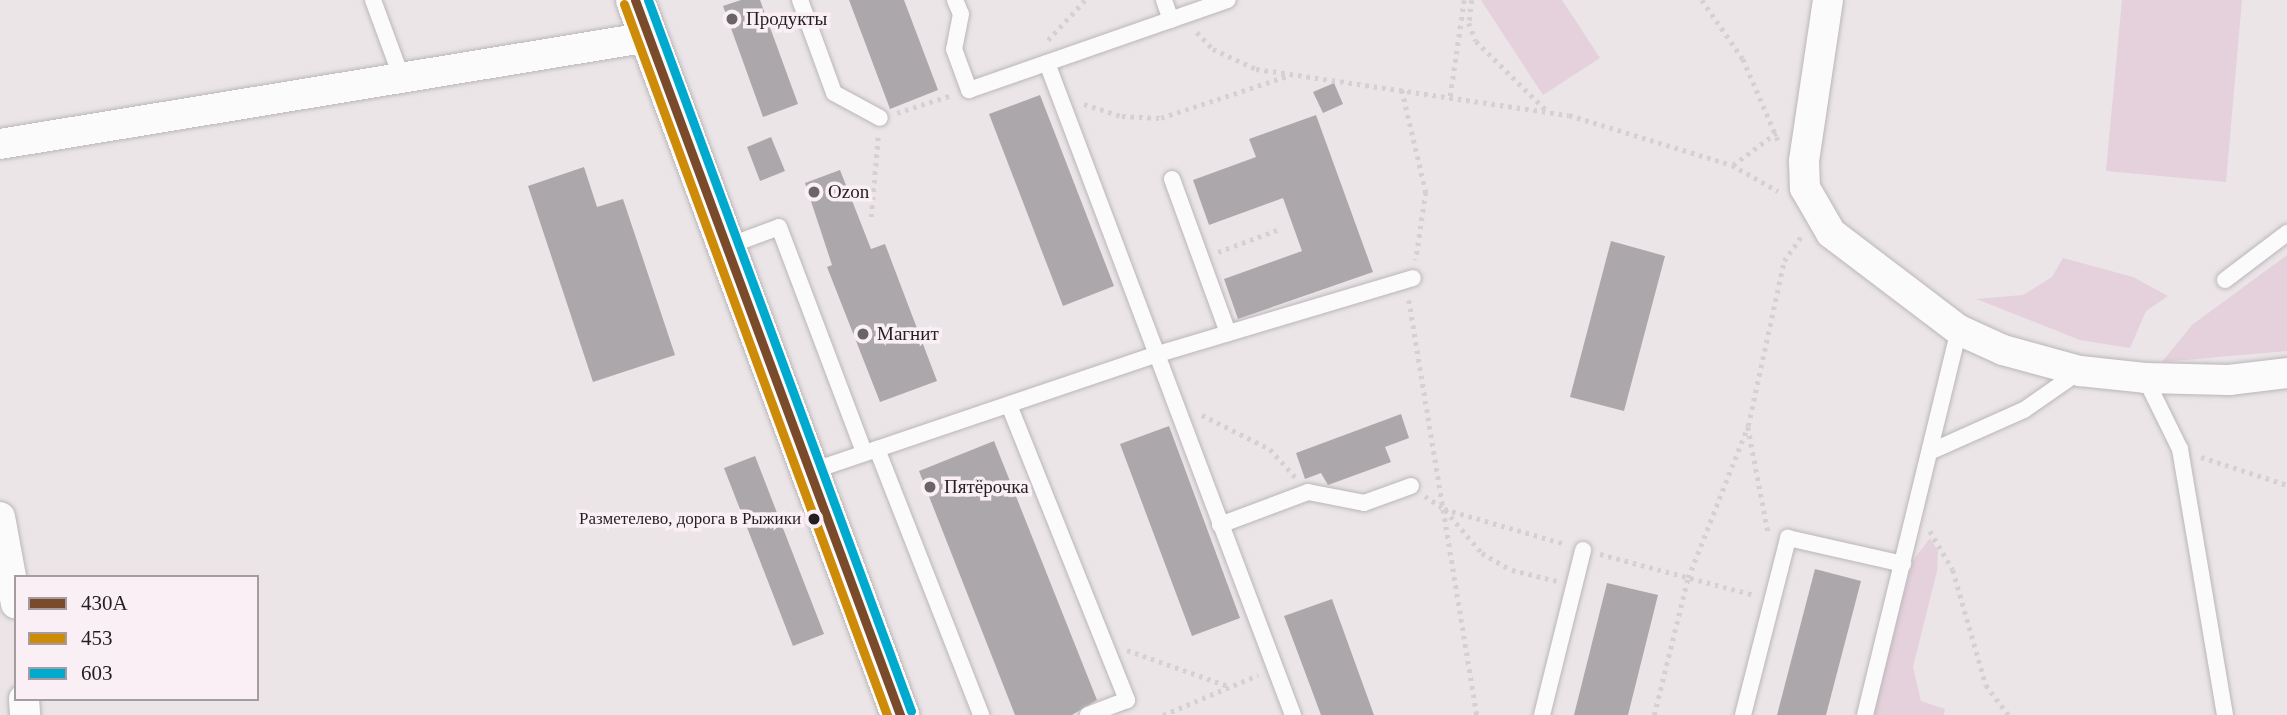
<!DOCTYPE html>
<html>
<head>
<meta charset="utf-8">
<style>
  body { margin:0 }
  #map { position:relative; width:2287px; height:715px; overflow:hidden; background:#ebe5e8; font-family:Georgia,serif }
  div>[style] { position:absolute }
  .green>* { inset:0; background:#e4d1db }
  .building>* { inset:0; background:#aca7aa }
  .path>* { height:4.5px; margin-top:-2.25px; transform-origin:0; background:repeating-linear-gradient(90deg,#d4d1d3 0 3.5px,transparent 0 8.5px) }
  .roads { filter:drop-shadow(0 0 2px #bbb6b9) drop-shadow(0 0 2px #bbb6b9) }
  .service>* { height:16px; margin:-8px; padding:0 8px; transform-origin:8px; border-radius:8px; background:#fcfbfc }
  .minor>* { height:30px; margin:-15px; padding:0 15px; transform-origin:15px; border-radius:15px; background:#fcfbfc }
  .secondary>* { height:38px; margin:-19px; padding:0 19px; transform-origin:19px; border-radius:19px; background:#fcfbfc }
  .bus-1>* { height:9px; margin:-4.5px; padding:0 4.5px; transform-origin:4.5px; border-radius:4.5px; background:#7a4b2a }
  .bus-2>* { height:9px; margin:-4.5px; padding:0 4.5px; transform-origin:4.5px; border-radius:4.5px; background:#cd8b07 }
  .bus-3>* { height:9px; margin:-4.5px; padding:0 4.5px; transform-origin:4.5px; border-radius:4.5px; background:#00a9ce }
  .dots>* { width:19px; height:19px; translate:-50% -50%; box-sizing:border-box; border:4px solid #fbeff6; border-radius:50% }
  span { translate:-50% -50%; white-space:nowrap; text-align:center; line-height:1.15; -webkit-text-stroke:7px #fbeff6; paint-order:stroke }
  .bus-label { font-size:17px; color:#231f21 }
  .right { translate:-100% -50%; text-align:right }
  .poi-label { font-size:19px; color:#231f21 }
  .left { translate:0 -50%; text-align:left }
  .legend { position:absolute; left:14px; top:575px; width:245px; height:126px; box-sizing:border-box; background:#fbeff6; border:2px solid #a59ca1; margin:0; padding:9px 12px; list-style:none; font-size:21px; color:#231f21 }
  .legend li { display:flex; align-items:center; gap:14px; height:35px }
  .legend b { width:35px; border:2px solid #a59ca1 }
</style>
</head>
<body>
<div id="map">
  <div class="green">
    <i style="clip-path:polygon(1481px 0,1562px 0,1600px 58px,1543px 95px)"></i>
    <i style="clip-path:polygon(2122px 0,2242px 0,2226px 182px,2106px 171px)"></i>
    <i style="clip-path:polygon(2287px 255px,2287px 351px,2162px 362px,2192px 325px)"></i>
    <i style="clip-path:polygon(2063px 258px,2133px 277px,2168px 296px,2146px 311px,2130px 348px,2080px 340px,1976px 299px,2023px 295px,2052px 277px)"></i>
    <i style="clip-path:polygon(1930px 538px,1938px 551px,1937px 571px,1913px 667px,1921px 701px,1945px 709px,1944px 715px,1873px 715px,1912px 562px)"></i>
  </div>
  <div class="building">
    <i style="clip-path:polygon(741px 0,760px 0,798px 104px,763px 117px,723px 6px)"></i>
    <i style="clip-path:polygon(849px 0,904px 0,938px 90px,890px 109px)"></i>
    <i style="clip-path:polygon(1334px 83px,1343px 104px,1323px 113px,1313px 92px)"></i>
    <i style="clip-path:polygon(1040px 95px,1114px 286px,1063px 306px,989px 114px)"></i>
    <i style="clip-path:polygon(1316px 115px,1373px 272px,1238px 319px,1224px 279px,1302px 251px,1283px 198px,1209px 225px,1193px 180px,1256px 157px,1249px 139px)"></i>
    <i style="clip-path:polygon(771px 137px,785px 171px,760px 181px,747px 147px)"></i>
    <i style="clip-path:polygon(584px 167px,597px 207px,623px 199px,675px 355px,593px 382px,528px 186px)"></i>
    <i style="clip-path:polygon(840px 170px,871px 249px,885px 244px,937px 381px,880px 402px,827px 267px,832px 265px,805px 183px)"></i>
    <i style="clip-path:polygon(1611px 241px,1665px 256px,1624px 411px,1570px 397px)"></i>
    <i style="clip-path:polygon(1401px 414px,1409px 438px,1385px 447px,1391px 462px,1328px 485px,1321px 473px,1305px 479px,1296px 453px)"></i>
    <i style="clip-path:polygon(1169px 426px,1240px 618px,1192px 636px,1120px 444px)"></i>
    <i style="clip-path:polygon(994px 441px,1097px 700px,1072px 715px,1015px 715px,919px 471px)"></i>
    <i style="clip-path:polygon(755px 456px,824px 634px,793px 646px,724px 468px)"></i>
    <i style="clip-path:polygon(1815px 569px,1861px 581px,1826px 715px,1777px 715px)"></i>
    <i style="clip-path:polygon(1607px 583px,1658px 595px,1628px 715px,1574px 715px)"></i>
    <i style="clip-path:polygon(1332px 599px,1374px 715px,1321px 715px,1296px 648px,1284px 616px)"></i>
  </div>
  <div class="path">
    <i style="left:1472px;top:0;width:23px;rotate:97deg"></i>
    <i style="left:1469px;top:23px;width:19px;rotate:69deg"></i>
    <i style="left:1476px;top:41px;width:100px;rotate:44.6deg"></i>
    <i style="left:1702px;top:0;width:72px;rotate:55.2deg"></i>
    <i style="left:1743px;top:59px;width:90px;rotate:66.6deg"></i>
    <i style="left:1197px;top:32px;width:23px;rotate:47deg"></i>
    <i style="left:1213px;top:49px;width:47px;rotate:24.9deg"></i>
    <i style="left:1256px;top:69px;width:316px;rotate:8.4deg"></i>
    <i style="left:1569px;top:115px;width:170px;rotate:17.1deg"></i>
    <i style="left:1732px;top:165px;width:53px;rotate:29.5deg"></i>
    <i style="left:1048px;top:40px;width:54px;rotate:-47.2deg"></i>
    <i style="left:1402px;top:90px;width:105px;rotate:76.8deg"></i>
    <i style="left:1426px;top:192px;width:69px;rotate:98.4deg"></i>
    <i style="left:1450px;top:96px;width:97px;rotate:-81.7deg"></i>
    <i style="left:1084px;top:104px;width:40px;rotate:18deg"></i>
    <i style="left:1122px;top:116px;width:39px;rotate:3deg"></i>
    <i style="left:1161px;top:118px;width:136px;rotate:-18.4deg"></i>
    <i style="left:897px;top:113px;width:58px;rotate:-18.1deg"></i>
    <i style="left:1733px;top:165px;width:54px;rotate:-36.7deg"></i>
    <i style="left:871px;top:217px;width:80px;rotate:-85deg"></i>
    <i style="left:1218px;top:252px;width:66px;rotate:-20.4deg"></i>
    <i style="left:1409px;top:300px;width:421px;rotate:80.7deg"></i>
    <i style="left:1202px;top:415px;width:76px;rotate:26.6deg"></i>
    <i style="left:1270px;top:449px;width:38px;rotate:48deg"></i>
    <i style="left:1748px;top:427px;width:107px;rotate:79.2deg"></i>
    <i style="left:2201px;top:457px;width:90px;rotate:18deg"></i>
    <i style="left:1425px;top:496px;width:23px;rotate:34deg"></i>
    <i style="left:1444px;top:509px;width:126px;rotate:16.1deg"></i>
    <i style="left:1445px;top:510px;width:57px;rotate:49.3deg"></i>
    <i style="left:1482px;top:553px;width:34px;rotate:30deg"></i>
    <i style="left:1512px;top:570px;width:46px;rotate:13.7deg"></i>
    <i style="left:1930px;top:531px;width:45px;rotate:59.5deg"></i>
    <i style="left:1953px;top:570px;width:120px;rotate:74deg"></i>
    <i style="left:1986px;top:685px;width:38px;rotate:53deg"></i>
    <i style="left:1600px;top:554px;width:159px;rotate:14.9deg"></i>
    <i style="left:1127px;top:650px;width:110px;rotate:19.6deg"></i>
    <i style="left:1163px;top:715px;width:103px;rotate:-22.8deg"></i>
    <i style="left:1654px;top:715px;width:141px;rotate:-76.1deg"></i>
    <i style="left:1688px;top:578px;width:163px;rotate:-68.5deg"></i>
    <i style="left:1748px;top:426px;width:169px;rotate:-77.7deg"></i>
    <i style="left:1784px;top:261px;width:32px;rotate:-55deg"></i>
  </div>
  <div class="roads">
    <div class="service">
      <i style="left:373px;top:0;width:84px;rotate:69.8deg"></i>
      <i style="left:800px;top:0;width:99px;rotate:69.9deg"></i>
      <i style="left:834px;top:93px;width:52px;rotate:28.5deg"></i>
      <i style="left:955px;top:0;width:15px;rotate:67deg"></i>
      <i style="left:961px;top:14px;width:36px;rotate:101deg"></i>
      <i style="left:954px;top:49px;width:44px;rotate:69.9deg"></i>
      <i style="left:969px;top:90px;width:274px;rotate:-19.2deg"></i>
      <i style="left:1164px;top:0;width:21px;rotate:71deg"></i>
      <i style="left:1047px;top:63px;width:697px;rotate:69.33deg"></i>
      <i style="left:1172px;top:179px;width:164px;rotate:70deg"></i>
      <i style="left:728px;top:246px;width:54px;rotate:-20.4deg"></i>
      <i style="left:779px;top:227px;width:241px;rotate:69.3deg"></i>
      <i style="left:2225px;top:280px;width:78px;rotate:-37.2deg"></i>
      <i style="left:2145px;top:378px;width:79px;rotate:63.8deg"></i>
      <i style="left:2180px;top:449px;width:270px;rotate:80.4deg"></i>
      <i style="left:1009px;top:405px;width:318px;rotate:68.2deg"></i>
      <i style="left:1127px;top:700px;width:42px;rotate:159deg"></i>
      <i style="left:877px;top:449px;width:286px;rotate:68.6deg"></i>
      <i style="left:1934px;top:450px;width:98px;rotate:-24deg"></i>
      <i style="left:2024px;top:410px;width:68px;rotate:-34.9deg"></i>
      <i style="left:809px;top:472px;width:365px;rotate:-18.7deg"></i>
      <i style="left:1155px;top:355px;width:269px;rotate:-16.6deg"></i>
      <i style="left:1220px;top:525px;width:94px;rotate:-20.6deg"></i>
      <i style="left:1308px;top:492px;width:57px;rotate:11.1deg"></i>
      <i style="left:1364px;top:503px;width:50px;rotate:-19.9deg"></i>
      <i style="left:1542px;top:715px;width:170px;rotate:-76deg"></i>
      <i style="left:1743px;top:715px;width:183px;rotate:-75.7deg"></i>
      <i style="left:1788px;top:538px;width:118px;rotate:12.7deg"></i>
      <i style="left:1865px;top:715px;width:396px;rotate:-76.3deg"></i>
    </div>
    <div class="minor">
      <i style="left:1828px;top:0;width:163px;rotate:98.5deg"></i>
      <i style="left:1804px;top:161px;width:27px;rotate:88deg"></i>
      <i style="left:1805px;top:188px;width:52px;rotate:60deg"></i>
      <i style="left:1831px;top:233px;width:161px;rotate:37.2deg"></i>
      <i style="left:1959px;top:330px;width:48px;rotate:24.4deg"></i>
      <i style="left:2003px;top:350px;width:80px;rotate:15.3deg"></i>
      <i style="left:2080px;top:371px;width:65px;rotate:6.1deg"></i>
      <i style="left:2145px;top:378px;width:84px;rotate:1.4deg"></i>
      <i style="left:2229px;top:380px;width:58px;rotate:-6.9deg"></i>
      <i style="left:0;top:144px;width:658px;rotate:-9.36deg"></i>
      <i style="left:0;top:517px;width:88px;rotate:79.6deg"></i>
      <i style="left:24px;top:699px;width:16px;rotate:86deg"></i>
    </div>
    <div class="secondary">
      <i style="left:635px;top:0;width:763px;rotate:69.66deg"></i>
    </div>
  </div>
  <div class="bus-1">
    <i style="left:635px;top:0;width:763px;rotate:69.66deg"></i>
  </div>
  <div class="bus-2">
    <i style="left:624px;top:4px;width:758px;rotate:69.7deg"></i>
  </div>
  <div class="bus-3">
    <i style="left:648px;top:0;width:758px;rotate:69.7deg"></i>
  </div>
  <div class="dots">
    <i style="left:732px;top:19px;background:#696467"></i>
    <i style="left:814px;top:192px;background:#696467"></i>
    <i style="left:863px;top:334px;background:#696467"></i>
    <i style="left:930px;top:487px;background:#696467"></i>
    <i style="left:814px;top:519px;background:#231f21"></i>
  </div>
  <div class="bus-label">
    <span class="right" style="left:801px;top:519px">Разметелево, дорога в Рыжики</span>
  </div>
  <div class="poi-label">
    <span class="left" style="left:746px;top:19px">Продукты</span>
    <span class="left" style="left:828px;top:192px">Ozon</span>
    <span class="left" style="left:877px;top:334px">Магнит</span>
    <span class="left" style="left:944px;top:487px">Пятёрочка</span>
  </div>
  <ul class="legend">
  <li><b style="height:9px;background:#7a4b2a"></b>430А</li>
  <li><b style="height:9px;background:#cd8b07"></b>453</li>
  <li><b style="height:9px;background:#00a9ce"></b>603</li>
  </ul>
</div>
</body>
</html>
